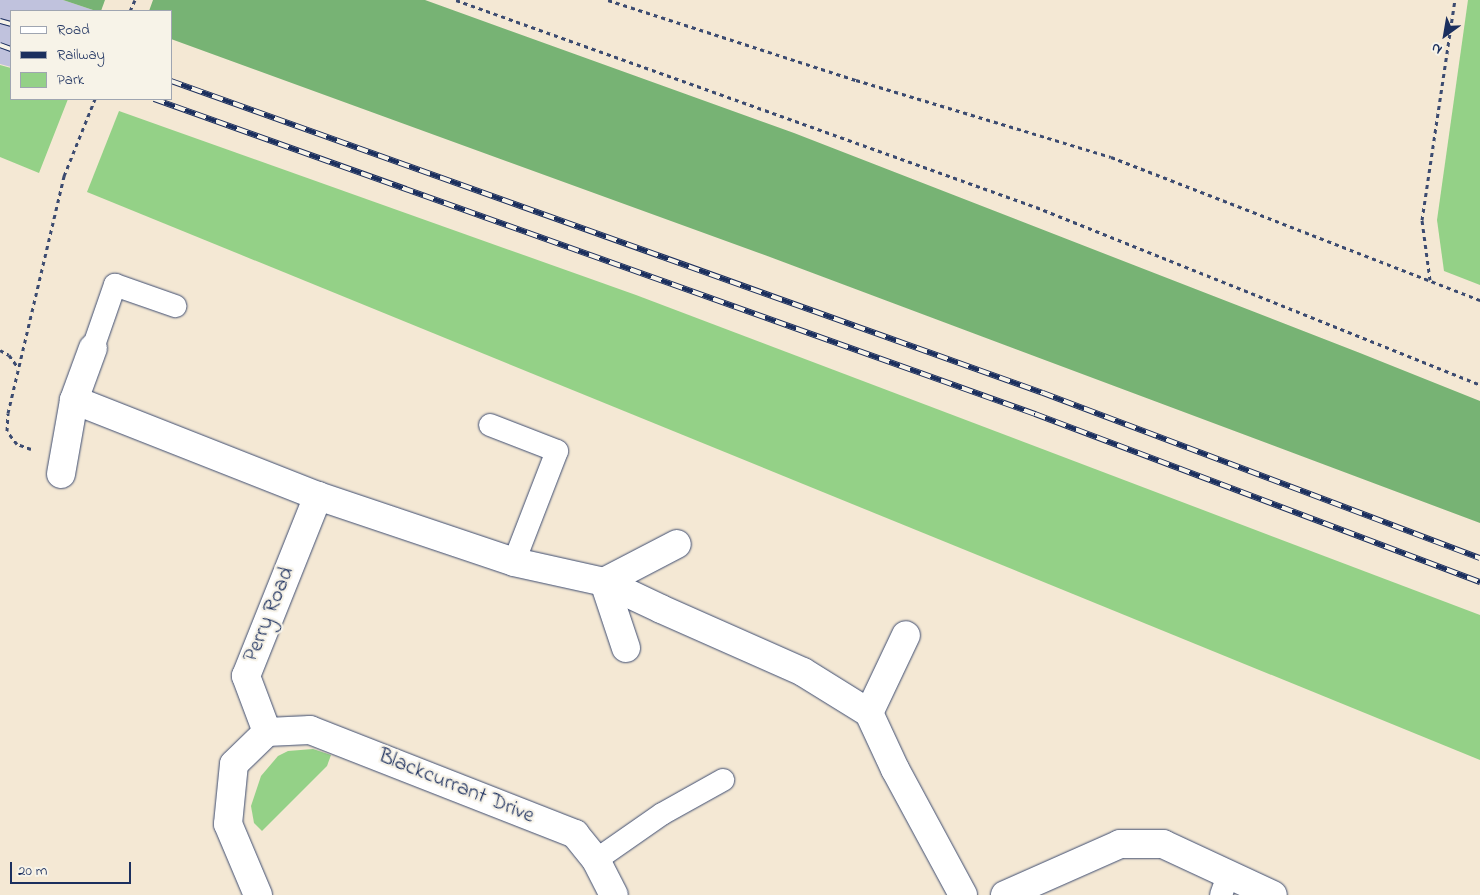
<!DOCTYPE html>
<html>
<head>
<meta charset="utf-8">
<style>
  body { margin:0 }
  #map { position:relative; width:1480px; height:895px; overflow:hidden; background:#f4e8d4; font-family:"Indie Flower",sans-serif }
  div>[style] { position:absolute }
  .industrial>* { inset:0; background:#c0c2dd }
  .green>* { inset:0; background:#94d187 }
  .forest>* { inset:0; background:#77b374 }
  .path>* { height:3px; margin-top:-1.5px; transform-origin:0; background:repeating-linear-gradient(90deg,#3c4b70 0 4px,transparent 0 8px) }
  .roads { filter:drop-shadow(0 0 1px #3c4b70) drop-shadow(0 0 1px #3c4b70) }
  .service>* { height:22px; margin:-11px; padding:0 11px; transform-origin:11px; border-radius:11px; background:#fff }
  .pedestrian>* { height:28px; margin:-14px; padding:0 14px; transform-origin:14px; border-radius:14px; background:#fff }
  .minor>* { height:28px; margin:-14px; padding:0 14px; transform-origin:14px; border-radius:14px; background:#fff }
  .rail>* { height:5.5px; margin-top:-2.75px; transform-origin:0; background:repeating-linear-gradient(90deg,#f7f3e8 0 11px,#1b2f5e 0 22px); box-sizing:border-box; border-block:1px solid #1b2f5e }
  span { translate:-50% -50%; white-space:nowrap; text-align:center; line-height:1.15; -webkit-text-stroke:4.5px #f7f3e8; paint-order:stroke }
  .street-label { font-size:22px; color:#1b2f5e }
  .legend { position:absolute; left:10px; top:10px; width:162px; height:90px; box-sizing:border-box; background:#f7f3e8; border:1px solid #9fa5b1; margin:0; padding:6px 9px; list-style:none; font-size:15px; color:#1b2f5e }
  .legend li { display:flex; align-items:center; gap:10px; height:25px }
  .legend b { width:25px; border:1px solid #9fa5b1 }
  .north { position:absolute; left:1420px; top:10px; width:50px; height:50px; -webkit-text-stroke:4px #f7f3e8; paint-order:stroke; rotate:212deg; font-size:14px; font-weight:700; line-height:20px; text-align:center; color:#1b2f5e }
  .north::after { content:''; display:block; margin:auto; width:18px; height:22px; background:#1b2f5e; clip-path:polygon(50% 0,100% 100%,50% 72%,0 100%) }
  .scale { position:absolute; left:10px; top:862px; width:121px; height:22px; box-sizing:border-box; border:2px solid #1b2f5e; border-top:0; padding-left:6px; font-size:15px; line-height:18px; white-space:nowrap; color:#1b2f5e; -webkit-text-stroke:4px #f7f3e8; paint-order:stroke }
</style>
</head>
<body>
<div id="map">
  <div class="industrial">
    <i style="clip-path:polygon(0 0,63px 0,96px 11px,11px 11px,11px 67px,0 64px)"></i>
  </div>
  <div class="green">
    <i style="clip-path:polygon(1468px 0,1480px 0,1480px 285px,1444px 271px,1437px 220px)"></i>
    <i style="clip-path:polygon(0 65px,11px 68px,11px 99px,68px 99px,39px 173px,0 157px)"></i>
    <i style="clip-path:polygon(119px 111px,636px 295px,1480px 615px,1480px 760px,87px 192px)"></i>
    <i style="clip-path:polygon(313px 749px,331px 755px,327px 766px,262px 831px,254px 823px,251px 806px,261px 776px,278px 756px,288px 751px)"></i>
  </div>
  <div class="forest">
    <i style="clip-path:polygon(63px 0,105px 0,101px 11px,96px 11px)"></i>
    <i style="clip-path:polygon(153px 0,425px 0,794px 133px,1360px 353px,1480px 401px,1480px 523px,759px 253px,171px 39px,171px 11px,149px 11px)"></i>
  </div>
  <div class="path">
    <i style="left:456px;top:0;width:616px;rotate:19.64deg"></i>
    <i style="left:1036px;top:207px;width:478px;rotate:21.8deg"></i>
    <i style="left:608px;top:0;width:261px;rotate:17.9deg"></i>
    <i style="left:856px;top:80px;width:266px;rotate:16.8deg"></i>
    <i style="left:1111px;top:157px;width:396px;rotate:21.2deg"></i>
    <i style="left:130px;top:11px;width:12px;rotate:-66deg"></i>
    <i style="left:1430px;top:280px;width:61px;rotate:-97.6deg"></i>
    <i style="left:1422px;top:220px;width:222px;rotate:-81.5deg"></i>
    <i style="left:0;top:350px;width:10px;rotate:29deg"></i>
    <i style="left:9px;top:355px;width:14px;rotate:54deg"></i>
    <i style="left:31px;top:449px;width:15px;rotate:-160deg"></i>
    <i style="left:17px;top:444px;width:16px;rotate:-128deg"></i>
    <i style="left:7px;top:431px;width:18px;rotate:-87deg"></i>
    <i style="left:8px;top:413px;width:244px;rotate:-76.7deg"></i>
    <i style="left:64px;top:176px;width:83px;rotate:-68.1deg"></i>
  </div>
  <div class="roads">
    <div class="service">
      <i style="left:93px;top:348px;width:67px;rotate:-70.8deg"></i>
      <i style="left:115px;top:285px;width:64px;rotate:19.3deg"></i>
      <i style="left:490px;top:425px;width:72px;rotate:21.2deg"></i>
      <i style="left:557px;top:451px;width:119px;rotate:111.2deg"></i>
      <i style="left:596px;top:860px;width:80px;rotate:-34.9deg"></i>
      <i style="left:662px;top:814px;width:70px;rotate:-29.1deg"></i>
      <i style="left:1221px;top:895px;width:23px;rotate:-70deg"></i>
    </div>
    <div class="pedestrian">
      <i style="left:661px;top:609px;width:155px;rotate:23.9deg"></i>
    </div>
    <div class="minor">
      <i style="left:74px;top:400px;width:262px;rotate:21.5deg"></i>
      <i style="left:318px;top:496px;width:207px;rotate:18.6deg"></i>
      <i style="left:514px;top:562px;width:92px;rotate:12.5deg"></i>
      <i style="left:604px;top:582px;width:63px;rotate:25.3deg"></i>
      <i style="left:61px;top:474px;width:75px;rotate:-80deg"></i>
      <i style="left:74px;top:400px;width:55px;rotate:-69.9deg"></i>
      <i style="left:626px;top:648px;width:70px;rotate:-108.4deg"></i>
      <i style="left:604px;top:582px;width:82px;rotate:-27.5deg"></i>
      <i style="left:803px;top:672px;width:78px;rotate:31.8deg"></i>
      <i style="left:869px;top:713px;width:62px;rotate:65.1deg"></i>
      <i style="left:895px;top:769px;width:143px;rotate:61.6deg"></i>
      <i style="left:869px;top:713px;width:86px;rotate:-64.6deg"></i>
      <i style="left:267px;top:732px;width:43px;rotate:-2.7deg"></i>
      <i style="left:310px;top:730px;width:285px;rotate:21.4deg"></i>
      <i style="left:575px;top:834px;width:33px;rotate:51deg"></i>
      <i style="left:596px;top:860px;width:39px;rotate:63deg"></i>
      <i style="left:267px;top:732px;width:60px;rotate:-110.6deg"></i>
      <i style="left:246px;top:676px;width:194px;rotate:-68.2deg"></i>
      <i style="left:258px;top:895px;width:77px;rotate:-112.9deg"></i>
      <i style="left:228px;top:824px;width:60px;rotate:-84.3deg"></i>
      <i style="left:234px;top:764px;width:46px;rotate:-44.1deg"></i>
      <i style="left:1005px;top:895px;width:126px;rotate:-23.9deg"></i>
      <i style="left:1120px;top:844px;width:43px"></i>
      <i style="left:1163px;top:844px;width:121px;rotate:24.9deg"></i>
    </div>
  </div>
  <div class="rail">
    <i style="left:0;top:21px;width:11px;rotate:15deg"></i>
    <i style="left:0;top:45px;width:12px;rotate:20deg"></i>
    <i style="left:171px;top:81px;width:926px;rotate:19.69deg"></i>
    <i style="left:1043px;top:393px;width:467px;rotate:20.7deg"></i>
    <i style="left:154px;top:99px;width:936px;rotate:19.67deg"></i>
    <i style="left:1035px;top:414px;width:476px;rotate:20.7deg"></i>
  </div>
  <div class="street-label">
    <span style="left:270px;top:615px;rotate:-68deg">Perry Road</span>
    <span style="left:456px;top:787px;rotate:22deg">Blackcurrant Drive</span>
  </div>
  <ul class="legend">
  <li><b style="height:6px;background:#fff"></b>Road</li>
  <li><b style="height:6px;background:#1b2f5e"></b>Railway</li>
  <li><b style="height:14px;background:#94d187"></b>Park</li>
  </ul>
  <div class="north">N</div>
  <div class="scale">20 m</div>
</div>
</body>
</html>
